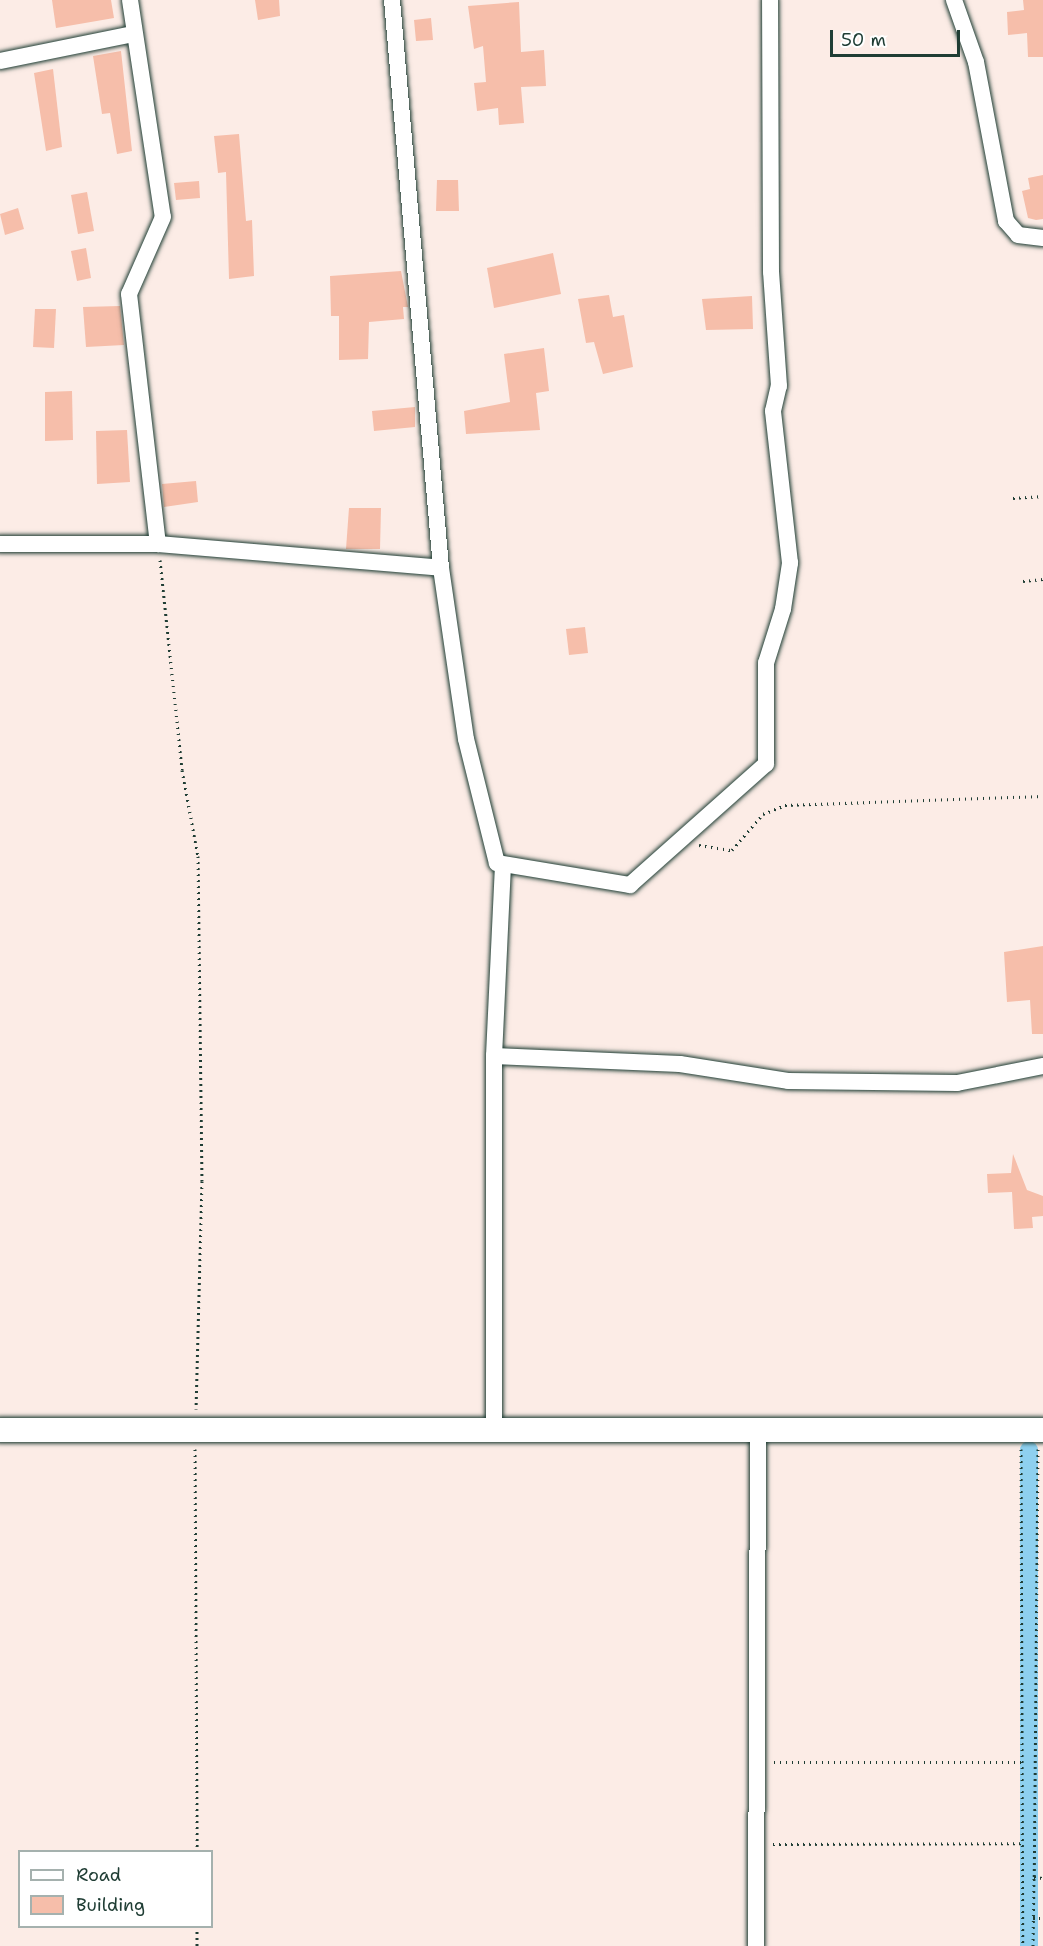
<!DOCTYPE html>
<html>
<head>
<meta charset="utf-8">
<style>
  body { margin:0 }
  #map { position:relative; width:1043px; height:1946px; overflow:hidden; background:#fcece6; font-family:"Shantell Sans",sans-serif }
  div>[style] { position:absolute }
  .canal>* { height:18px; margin:-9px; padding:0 9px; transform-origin:9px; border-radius:9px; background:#8ed0ef }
  .building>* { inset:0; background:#f6beaa }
  .path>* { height:3px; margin-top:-1.5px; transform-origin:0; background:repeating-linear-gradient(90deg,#1f3d34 0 1.5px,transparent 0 6px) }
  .roads { filter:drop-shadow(0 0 2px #1f3d34) drop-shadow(0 0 2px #1f3d34) }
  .street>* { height:16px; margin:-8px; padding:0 8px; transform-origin:8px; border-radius:8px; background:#fff }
  .secondary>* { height:24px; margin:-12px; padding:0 12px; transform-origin:12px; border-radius:12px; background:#fff }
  span { translate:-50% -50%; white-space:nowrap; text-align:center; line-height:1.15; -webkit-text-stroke:4.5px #fff; paint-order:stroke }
  .legend { position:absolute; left:18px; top:1850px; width:195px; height:78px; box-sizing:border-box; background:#fff; border:2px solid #a5b1ae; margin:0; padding:8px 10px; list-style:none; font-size:18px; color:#1f3d34 }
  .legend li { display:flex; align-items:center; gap:12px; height:30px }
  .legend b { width:30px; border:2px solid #a5b1ae }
  .scale { position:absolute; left:830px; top:30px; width:130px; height:27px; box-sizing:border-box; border:3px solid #1f3d34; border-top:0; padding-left:8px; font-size:18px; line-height:21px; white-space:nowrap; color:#1f3d34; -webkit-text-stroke:4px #fff; paint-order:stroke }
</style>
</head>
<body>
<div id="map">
  <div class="canal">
    <i style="left:1029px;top:1946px;width:496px;rotate:-90deg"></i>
  </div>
  <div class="building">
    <i style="clip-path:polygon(52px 0,111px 0,114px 18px,56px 28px)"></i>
    <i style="clip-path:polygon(255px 0,279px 0,280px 16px,258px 20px)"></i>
    <i style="clip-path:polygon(1023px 0,1043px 0,1043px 57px,1028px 57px,1027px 33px,1008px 35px,1007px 12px,1024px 10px)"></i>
    <i style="clip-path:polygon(519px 2px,521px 52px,544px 50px,546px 86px,521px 87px,524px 123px,499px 125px,498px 108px,477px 111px,474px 83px,486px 82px,483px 46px,474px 49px,468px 6px)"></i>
    <i style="clip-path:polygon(431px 18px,433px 40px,416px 41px,414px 20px)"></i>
    <i style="clip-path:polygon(121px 51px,132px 151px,117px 154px,110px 113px,102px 114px,93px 56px)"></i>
    <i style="clip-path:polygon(53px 69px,62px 147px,46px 151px,34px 73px)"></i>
    <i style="clip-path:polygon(239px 134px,246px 221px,252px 220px,254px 276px,229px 279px,226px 172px,218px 173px,214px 136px)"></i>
    <i style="clip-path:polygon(1043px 175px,1043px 219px,1036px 220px,1028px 218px,1022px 191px,1030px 189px,1028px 178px)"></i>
    <i style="clip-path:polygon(437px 180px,458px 180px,459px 211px,436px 211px)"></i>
    <i style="clip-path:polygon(199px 181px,200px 198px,176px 200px,174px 183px)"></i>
    <i style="clip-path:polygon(87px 192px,94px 231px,78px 234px,71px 195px)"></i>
    <i style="clip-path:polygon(18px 208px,24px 229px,5px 235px,0 214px)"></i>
    <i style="clip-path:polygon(86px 248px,91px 278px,77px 281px,71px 251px)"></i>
    <i style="clip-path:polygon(553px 253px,561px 294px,494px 308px,487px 268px)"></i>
    <i style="clip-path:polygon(401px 271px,408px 307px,403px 307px,404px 319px,369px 322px,368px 359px,339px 360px,339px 316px,331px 316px,330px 276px)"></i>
    <i style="clip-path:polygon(609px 295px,613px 317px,624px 315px,633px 367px,603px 374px,594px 342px,586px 343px,578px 299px)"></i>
    <i style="clip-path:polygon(752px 296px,753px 329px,706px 330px,702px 299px)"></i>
    <i style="clip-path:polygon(120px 306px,124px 345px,86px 347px,83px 307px)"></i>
    <i style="clip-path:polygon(35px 309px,56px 309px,54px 348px,33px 347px)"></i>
    <i style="clip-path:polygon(544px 348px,549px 391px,536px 393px,540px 430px,466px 434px,464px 411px,510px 402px,504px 354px)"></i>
    <i style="clip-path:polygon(72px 391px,73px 440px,45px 441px,45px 392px)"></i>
    <i style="clip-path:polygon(415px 407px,415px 427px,374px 431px,372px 411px)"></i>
    <i style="clip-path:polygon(127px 430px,130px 482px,97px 484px,96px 431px)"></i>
    <i style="clip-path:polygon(196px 481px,198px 502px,164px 507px,162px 484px)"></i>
    <i style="clip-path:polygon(349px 508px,381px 508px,380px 549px,346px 549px)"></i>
    <i style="clip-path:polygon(585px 627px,588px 653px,569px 655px,566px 629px)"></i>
    <i style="clip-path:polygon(1043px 946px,1043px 1034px,1032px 1034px,1030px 1000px,1007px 1002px,1004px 952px)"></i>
    <i style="clip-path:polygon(1013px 1154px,1027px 1190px,1043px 1196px,1043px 1216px,1032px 1217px,1033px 1228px,1014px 1229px,1012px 1192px,988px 1193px,987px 1174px,1011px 1173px)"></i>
  </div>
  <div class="path">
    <i style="left:1013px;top:498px;width:30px;rotate:-4deg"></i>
    <i style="left:160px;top:560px;width:211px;rotate:84deg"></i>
    <i style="left:182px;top:770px;width:87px;rotate:79.5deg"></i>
    <i style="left:198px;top:856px;width:325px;rotate:89.3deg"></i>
    <i style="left:202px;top:1181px;width:228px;rotate:91.5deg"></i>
    <i style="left:1023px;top:581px;width:20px;rotate:-6deg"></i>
    <i style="left:699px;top:845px;width:33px;rotate:9deg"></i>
    <i style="left:732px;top:850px;width:48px;rotate:-49.3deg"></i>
    <i style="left:763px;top:814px;width:24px;rotate:-22deg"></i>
    <i style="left:785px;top:805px;width:258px;rotate:-2deg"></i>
    <i style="left:195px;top:1449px;width:403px;rotate:89.7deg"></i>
    <i style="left:1021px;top:1449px;width:497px;rotate:89.8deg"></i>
    <i style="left:1038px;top:1449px;width:428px;rotate:90.5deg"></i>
    <i style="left:1034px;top:1877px;width:9px;rotate:6deg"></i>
    <i style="left:774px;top:1762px;width:250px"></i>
    <i style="left:773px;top:1844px;width:250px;rotate:-0.2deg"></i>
    <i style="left:1033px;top:1918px;width:10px"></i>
    <i style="left:197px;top:1926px;width:20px;rotate:90deg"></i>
    <i style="left:1033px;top:1946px;width:69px;rotate:-89.2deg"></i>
  </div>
  <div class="roads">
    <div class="street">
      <i style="left:130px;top:0;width:219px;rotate:81.4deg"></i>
      <i style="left:163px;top:217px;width:84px;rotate:113.8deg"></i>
      <i style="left:129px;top:294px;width:252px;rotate:83.4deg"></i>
      <i style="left:392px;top:0;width:570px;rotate:85.07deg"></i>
      <i style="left:441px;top:568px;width:173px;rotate:81.7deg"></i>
      <i style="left:466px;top:739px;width:128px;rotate:76deg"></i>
      <i style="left:497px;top:863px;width:135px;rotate:9.4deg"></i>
      <i style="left:630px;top:885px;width:182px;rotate:-41.7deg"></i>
      <i style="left:766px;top:764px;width:101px;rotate:-90deg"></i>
      <i style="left:766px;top:663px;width:57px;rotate:-72.5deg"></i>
      <i style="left:783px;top:609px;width:47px;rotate:-81.3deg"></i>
      <i style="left:790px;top:563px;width:153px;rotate:-96.4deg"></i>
      <i style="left:773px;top:411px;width:26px;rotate:-77deg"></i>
      <i style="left:779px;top:386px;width:114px;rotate:-94deg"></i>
      <i style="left:771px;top:272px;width:272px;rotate:-90.2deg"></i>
      <i style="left:954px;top:0;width:66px;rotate:70.5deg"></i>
      <i style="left:976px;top:62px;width:162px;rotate:79.3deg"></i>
      <i style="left:1006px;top:221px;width:18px;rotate:49deg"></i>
      <i style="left:1018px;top:235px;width:25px;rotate:7deg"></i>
      <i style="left:0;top:61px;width:136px;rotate:-11.5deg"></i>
      <i style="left:0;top:544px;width:158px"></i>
      <i style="left:158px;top:544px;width:284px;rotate:4.8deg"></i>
      <i style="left:494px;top:1056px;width:186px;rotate:2.5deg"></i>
      <i style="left:680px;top:1064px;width:109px;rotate:8.9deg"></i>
      <i style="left:788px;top:1081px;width:169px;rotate:0.7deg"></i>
      <i style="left:957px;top:1083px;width:88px;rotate:-11.2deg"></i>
      <i style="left:494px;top:1431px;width:375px;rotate:-90deg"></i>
      <i style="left:494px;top:1056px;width:190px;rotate:-87.3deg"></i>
      <i style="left:756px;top:1946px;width:517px;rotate:-89.78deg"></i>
    </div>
    <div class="secondary">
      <i style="left:0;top:1430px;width:1043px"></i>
    </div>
  </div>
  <ul class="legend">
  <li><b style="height:8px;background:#fff"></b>Road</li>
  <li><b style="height:16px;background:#f6beaa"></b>Building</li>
  </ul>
  <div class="scale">50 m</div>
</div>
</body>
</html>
